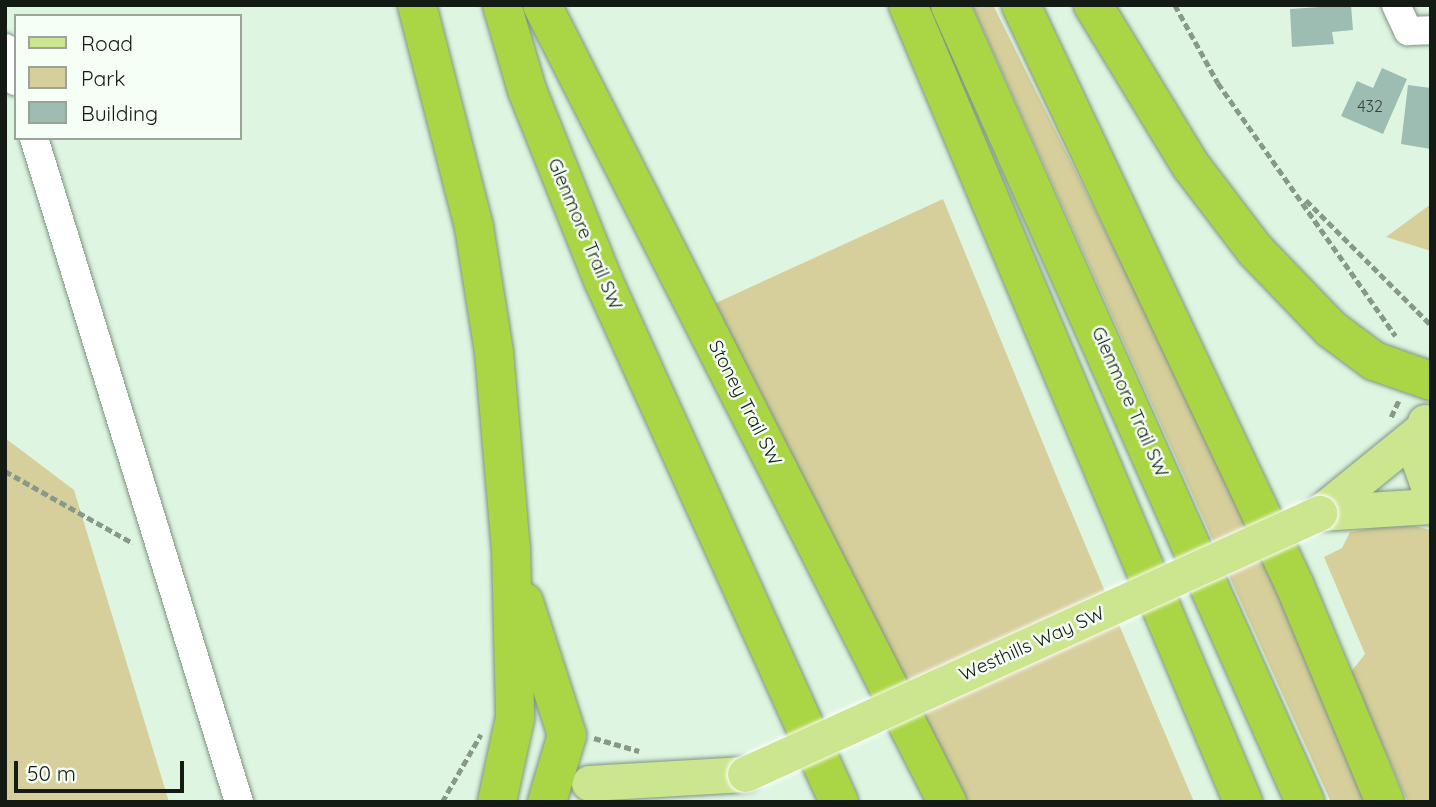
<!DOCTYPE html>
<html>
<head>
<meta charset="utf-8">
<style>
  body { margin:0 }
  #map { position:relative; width:1436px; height:807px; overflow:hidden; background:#def6e1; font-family:Quicksand,sans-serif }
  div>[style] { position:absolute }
  .green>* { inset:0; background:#d6ce9b }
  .building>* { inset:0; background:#9dbdb3 }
  .path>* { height:4.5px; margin-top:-2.25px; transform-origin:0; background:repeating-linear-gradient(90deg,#88998a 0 7px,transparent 0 10.5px) }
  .roads { filter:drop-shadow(0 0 2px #7f9482) drop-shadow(0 0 2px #7f9482) }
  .minor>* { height:28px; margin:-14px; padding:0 14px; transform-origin:14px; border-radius:14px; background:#fff }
  .major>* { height:35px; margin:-17.5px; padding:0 17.5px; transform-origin:17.5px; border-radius:17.5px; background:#cce68f }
  .highway>* { height:38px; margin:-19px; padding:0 19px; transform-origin:19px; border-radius:19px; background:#aad544 }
  .bridges { filter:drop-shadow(0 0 2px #fff) drop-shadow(0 0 2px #fff) }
  .major-bridge>* { height:35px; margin:-17.5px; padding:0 17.5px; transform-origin:17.5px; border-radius:17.5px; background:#cce68f }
  span { translate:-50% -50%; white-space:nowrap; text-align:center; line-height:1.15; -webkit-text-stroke:5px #f5fff6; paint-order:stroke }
  .number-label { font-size:16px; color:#36443c }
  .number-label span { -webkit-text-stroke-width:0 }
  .street-label { font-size:19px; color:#131b14 }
  .frame { position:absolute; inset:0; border:7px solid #131b14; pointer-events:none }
  .legend { position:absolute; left:14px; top:14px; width:228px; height:126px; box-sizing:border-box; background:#f5fff6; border:2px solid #9ba49c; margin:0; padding:9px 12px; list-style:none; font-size:21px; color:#131b14 }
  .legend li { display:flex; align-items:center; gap:14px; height:35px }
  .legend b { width:35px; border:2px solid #9ba49c }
  .scale { position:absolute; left:14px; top:761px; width:170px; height:32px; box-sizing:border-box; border:4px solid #131b14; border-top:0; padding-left:9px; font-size:21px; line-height:24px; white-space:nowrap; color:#131b14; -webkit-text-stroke:5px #f5fff6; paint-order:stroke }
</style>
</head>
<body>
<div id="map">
  <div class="green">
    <i style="clip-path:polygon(972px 5px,993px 5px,1198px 417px,1371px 802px,1331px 802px)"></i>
    <i style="clip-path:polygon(943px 199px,1063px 492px,1194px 802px,968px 802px,707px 307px)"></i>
    <i style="clip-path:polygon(1431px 204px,1431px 251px,1386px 237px)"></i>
    <i style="clip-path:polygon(5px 438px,74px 490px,169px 802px,5px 802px)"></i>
    <i style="clip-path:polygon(1401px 523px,1431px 530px,1431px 802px,1408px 802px,1350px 673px,1365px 654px,1324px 557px,1342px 548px,1350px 532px)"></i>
  </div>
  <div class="building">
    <i style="clip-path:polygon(1351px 5px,1353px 30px,1332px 32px,1334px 44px,1292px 47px,1290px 9px)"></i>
    <i style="clip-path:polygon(1382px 68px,1407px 79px,1383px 134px,1341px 116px,1357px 81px,1373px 88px)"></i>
    <i style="clip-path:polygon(1408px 85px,1431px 88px,1431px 149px,1401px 144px)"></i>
  </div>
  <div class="path">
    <i style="left:1175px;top:5px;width:89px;rotate:61.1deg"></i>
    <i style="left:1218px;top:83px;width:309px;rotate:54.9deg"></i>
    <i style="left:1306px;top:200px;width:177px;rotate:45deg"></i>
    <i style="left:1391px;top:417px;width:19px;rotate:-65deg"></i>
    <i style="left:5px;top:471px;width:147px;rotate:29.4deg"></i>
    <i style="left:594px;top:738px;width:47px;rotate:16.1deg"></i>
    <i style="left:442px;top:802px;width:78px;rotate:-60.2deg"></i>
  </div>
  <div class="roads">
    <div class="minor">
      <i style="left:1396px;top:5px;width:29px;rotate:65deg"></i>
      <i style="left:1408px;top:31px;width:23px;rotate:-2deg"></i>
      <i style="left:5px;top:48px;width:35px;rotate:72deg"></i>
      <i style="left:34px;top:138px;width:695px;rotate:72.84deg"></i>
    </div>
    <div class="major">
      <i style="left:1425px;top:422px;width:31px;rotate:107deg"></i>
      <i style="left:1416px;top:452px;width:45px;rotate:70.3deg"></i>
      <i style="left:1319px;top:513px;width:130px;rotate:-39.1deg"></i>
      <i style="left:1319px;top:513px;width:112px;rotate:-3.6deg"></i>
      <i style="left:589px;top:783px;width:156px;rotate:-3.3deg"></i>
    </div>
    <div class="highway">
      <i style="left:417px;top:5px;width:229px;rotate:75.6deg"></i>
      <i style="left:474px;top:227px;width:127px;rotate:80.9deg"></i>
      <i style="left:494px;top:352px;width:198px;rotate:85.1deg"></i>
      <i style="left:511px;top:549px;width:169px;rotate:88.6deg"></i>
      <i style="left:515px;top:718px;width:86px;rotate:102.1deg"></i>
      <i style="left:502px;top:5px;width:89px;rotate:73.6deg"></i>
      <i style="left:527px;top:90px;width:205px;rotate:68.2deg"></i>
      <i style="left:603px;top:280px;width:573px;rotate:65.67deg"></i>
      <i style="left:542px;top:5px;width:894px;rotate:63.06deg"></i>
      <i style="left:908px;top:5px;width:865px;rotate:67.2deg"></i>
      <i style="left:950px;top:5px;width:872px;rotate:65.99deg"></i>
      <i style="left:1021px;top:5px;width:642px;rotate:64.75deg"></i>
      <i style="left:1295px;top:586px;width:234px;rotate:67.4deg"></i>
      <i style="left:1093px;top:5px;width:188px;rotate:58.7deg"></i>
      <i style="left:1191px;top:166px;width:106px;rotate:52.7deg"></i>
      <i style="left:1255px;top:250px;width:110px;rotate:46.1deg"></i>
      <i style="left:1331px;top:329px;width:54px;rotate:36.7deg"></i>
      <i style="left:1374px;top:361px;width:60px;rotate:19.3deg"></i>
      <i style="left:524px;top:602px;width:140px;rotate:72.1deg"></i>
      <i style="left:567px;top:735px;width:70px;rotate:106.6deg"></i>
    </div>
  </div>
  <div class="bridges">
    <div class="major-bridge">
      <i style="left:745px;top:774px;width:631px;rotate:-24.45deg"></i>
    </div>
  </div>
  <div class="number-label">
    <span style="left:1370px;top:106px">432</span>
  </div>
  <div class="street-label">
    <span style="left:585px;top:234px;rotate:67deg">Glenmore Trail SW</span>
    <span style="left:1130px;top:402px;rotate:66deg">Glenmore Trail SW</span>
    <span style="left:745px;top:403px;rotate:63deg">Stoney Trail SW</span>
    <span style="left:1032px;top:644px;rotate:-24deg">Westhills Way SW</span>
  </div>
  <div class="frame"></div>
  <ul class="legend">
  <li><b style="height:9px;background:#cce68f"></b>Road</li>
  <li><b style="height:19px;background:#d6ce9b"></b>Park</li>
  <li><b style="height:19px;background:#9dbdb3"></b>Building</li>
  </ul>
  <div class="scale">50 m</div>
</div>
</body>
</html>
